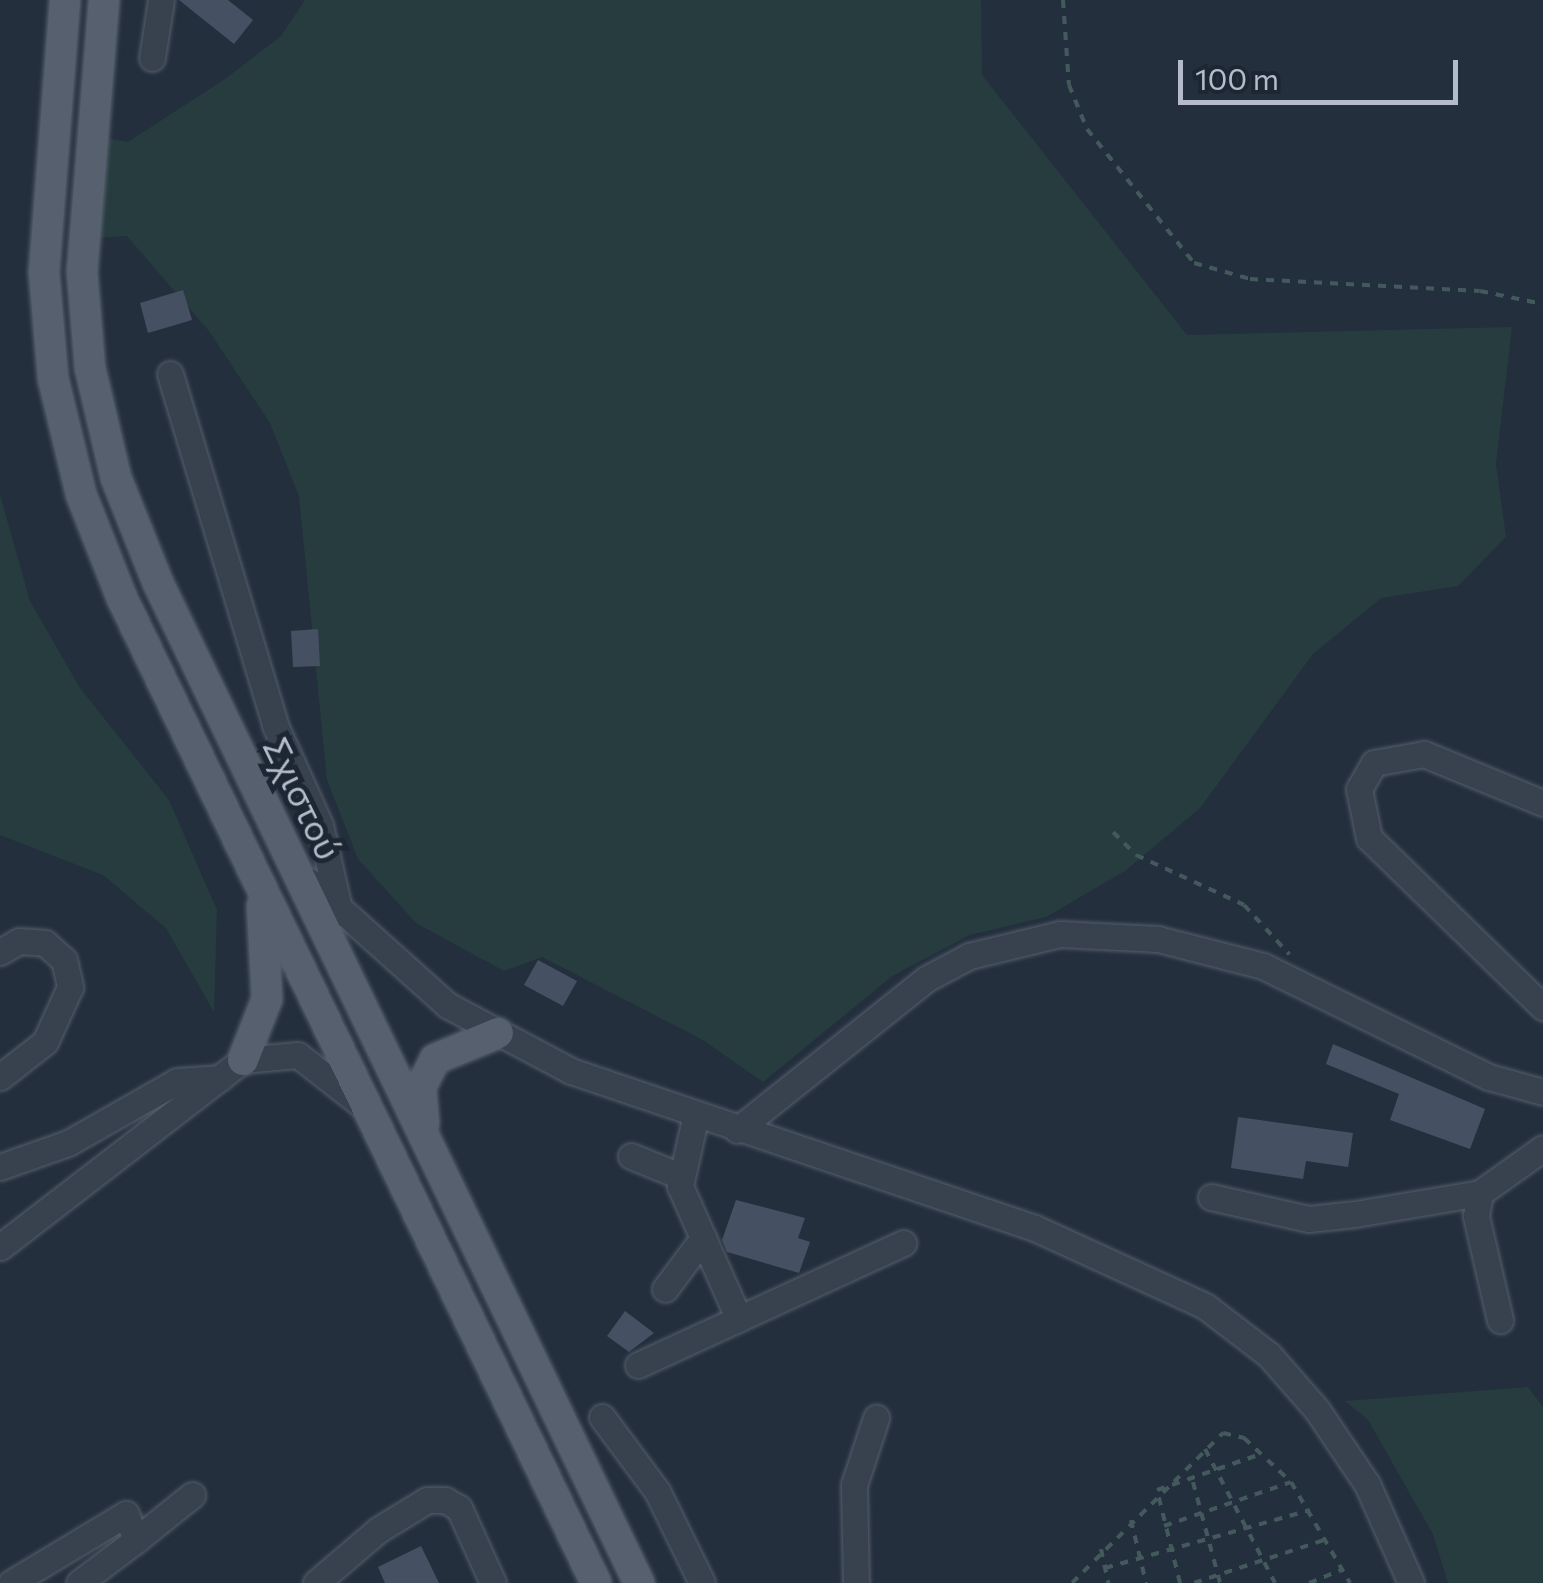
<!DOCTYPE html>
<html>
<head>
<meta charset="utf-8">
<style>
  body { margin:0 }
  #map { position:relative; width:1543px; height:1583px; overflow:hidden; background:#242f3e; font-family:Commissioner,sans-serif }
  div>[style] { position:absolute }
  .green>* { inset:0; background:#263c3f }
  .building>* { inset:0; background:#455162 }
  .path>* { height:4px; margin-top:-2px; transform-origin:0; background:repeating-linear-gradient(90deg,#44595c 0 8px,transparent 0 16px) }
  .roads { filter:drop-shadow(0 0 2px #565f6c) drop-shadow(0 0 2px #565f6c) }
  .minor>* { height:25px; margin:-12.5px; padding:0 12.5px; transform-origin:12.5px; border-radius:12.5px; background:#38414e }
  .major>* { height:30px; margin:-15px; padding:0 15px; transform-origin:15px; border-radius:15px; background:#56606e }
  span { translate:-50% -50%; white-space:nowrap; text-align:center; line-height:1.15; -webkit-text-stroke:10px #1d2633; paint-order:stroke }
  .street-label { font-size:35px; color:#b4bcc9 }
  .scale { position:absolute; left:1178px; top:60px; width:280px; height:45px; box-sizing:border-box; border:5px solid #b4bcc9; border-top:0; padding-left:12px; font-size:30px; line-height:35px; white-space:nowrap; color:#b4bcc9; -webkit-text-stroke:8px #1d2633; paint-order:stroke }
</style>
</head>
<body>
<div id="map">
  <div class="green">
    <i style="clip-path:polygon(305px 0,981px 0,982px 75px,1187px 335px,1512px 327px,1496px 464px,1506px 537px,1458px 586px,1381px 598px,1313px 654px,1200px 808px,1125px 871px,1046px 917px,970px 935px,892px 976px,763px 1082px,703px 1040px,542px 957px,504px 971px,416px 923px,358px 859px,327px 780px,299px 496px,270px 423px,209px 331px,127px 236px,96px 238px,106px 138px,128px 142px,225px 79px,281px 36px)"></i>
    <i style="clip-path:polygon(0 495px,30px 601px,80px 688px,169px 800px,217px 910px,214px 1012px,166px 928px,103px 875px,0 835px)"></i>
    <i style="clip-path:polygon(1528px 1387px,1543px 1407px,1543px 1583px,1448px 1583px,1433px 1534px,1368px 1420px,1345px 1401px)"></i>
  </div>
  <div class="building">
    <i style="clip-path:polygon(179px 0,228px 0,253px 20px,234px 44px)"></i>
    <i style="clip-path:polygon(183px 290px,192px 320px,148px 333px,140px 303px)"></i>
    <i style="clip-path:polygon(318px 629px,320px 666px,293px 667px,291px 631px)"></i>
    <i style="clip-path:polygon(538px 960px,577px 981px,563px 1006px,524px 985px)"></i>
    <i style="clip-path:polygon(1333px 1044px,1485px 1109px,1470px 1149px,1390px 1120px,1399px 1094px,1326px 1064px)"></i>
    <i style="clip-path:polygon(1238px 1117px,1353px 1133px,1348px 1167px,1306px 1161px,1303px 1179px,1231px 1168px)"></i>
    <i style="clip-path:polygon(736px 1200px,805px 1218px,798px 1238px,810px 1242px,799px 1273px,727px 1252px,722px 1240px)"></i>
    <i style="clip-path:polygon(625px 1311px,654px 1333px,629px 1352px,607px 1336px)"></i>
    <i style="clip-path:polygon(421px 1546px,439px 1583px,385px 1583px,378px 1567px)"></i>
  </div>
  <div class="path">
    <i style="left:1063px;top:0;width:85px;rotate:86deg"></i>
    <i style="left:1069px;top:85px;width:48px;rotate:67.8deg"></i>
    <i style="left:1087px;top:129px;width:171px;rotate:51.4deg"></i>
    <i style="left:1194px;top:263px;width:58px;rotate:15.9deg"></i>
    <i style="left:1250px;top:279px;width:230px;rotate:3deg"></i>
    <i style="left:1480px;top:291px;width:64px;rotate:11.7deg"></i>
    <i style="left:1113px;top:832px;width:33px;rotate:45deg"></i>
    <i style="left:1136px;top:855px;width:119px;rotate:24.8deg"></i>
    <i style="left:1244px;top:905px;width:67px;rotate:47.4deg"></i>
    <i style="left:1205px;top:1449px;width:151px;rotate:62.4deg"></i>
    <i style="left:1193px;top:1482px;width:105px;rotate:75deg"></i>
    <i style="left:1131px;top:1520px;width:65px;rotate:76.6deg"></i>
    <i style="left:1164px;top:1526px;width:134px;rotate:-19.1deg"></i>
    <i style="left:1101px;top:1549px;width:35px;rotate:78deg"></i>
    <i style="left:1105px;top:1568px;width:213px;rotate:-15.8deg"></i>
    <i style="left:1072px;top:1583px;width:213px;rotate:-44.8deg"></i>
    <i style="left:1223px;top:1433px;width:22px;rotate:13deg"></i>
    <i style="left:1244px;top:1438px;width:64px;rotate:43.1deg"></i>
    <i style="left:1291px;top:1482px;width:117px;rotate:59.7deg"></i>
    <i style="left:1180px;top:1583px;width:96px;rotate:-103.9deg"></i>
    <i style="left:1157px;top:1490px;width:110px;rotate:-19.1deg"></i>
    <i style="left:1194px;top:1583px;width:143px;rotate:-18.3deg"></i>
    <i style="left:1309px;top:1583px;width:35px;rotate:-22deg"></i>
  </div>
  <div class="roads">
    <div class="minor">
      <i style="left:152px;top:58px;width:59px;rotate:-81.2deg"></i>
      <i style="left:170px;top:374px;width:366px;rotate:73.3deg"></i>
      <i style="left:275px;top:725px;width:110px;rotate:65.8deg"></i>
      <i style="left:320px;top:825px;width:90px;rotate:77.2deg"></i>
      <i style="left:1543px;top:803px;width:129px;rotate:-157.6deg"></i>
      <i style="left:1424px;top:754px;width:51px;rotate:169.8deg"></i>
      <i style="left:1374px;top:763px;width:30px;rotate:120deg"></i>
      <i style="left:1359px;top:789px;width:50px;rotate:78.5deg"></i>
      <i style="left:1369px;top:838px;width:243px;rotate:44.2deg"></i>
      <i style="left:309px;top:881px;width:186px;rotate:41.9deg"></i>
      <i style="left:447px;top:1005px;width:140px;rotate:28deg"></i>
      <i style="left:571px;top:1071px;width:490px;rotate:18.7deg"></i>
      <i style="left:1035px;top:1228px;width:187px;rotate:24.6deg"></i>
      <i style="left:1205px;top:1306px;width:81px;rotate:37.4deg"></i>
      <i style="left:1269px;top:1355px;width:73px;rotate:48.9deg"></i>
      <i style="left:1317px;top:1410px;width:89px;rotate:56deg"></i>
      <i style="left:1367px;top:1484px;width:108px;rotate:66deg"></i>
      <i style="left:0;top:952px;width:22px;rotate:-30deg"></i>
      <i style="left:19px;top:941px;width:26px;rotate:4deg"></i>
      <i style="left:45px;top:943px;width:25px;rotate:42deg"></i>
      <i style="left:64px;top:960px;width:28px;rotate:77deg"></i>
      <i style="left:70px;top:987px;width:60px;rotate:114.4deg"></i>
      <i style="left:45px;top:1042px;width:57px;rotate:142.1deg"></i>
      <i style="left:695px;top:1119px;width:69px;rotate:102.6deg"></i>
      <i style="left:680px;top:1186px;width:145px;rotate:66.1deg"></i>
      <i style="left:737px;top:1130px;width:242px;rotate:-38.6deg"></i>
      <i style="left:926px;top:979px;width:49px;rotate:-28.1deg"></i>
      <i style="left:969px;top:956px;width:94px;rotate:-13.6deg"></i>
      <i style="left:1060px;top:934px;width:98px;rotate:2.9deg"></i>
      <i style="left:1158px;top:939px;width:108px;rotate:14.4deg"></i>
      <i style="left:1263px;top:966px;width:252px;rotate:26.2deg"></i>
      <i style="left:1489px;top:1077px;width:56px;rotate:15.5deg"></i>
      <i style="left:631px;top:1156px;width:53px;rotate:22.2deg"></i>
      <i style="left:0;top:1167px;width:72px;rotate:-19.4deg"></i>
      <i style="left:68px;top:1143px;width:125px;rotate:-29.6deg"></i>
      <i style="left:177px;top:1081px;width:43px;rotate:-4deg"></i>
      <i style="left:1480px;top:1193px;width:23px;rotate:100deg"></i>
      <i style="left:1476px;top:1216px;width:107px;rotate:77deg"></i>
      <i style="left:1211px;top:1197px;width:100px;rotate:12.7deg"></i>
      <i style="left:1309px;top:1219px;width:46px;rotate:-6.2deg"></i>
      <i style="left:1355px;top:1214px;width:127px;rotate:-9.5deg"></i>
      <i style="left:1480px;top:1193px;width:77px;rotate:-35.5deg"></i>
      <i style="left:0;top:1247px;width:307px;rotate:-37.6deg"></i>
      <i style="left:243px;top:1060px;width:55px;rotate:-5.2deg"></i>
      <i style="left:298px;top:1055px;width:81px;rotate:38deg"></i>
      <i style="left:665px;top:1289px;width:64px;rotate:-53.3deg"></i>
      <i style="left:638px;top:1365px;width:292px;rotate:-24.7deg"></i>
      <i style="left:602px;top:1417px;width:92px;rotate:53.4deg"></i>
      <i style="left:657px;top:1491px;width:102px;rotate:63.9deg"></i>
      <i style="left:136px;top:1540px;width:72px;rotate:-38.8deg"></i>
      <i style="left:11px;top:1583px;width:134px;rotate:-31deg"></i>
      <i style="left:126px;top:1514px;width:28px;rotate:69deg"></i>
      <i style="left:136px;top:1540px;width:71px;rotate:143deg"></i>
      <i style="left:316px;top:1583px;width:82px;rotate:-40.5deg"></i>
      <i style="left:378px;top:1530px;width:57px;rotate:-31.5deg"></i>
      <i style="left:427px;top:1500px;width:18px"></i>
      <i style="left:445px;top:1500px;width:16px;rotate:30deg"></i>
      <i style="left:459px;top:1508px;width:82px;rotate:65.6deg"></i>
      <i style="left:856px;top:1583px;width:98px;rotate:-91.2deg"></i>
      <i style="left:854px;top:1485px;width:71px;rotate:-71.8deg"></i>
    </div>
    <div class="major">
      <i style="left:65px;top:0;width:273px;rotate:94.4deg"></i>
      <i style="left:44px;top:272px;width:106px;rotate:85.1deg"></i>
      <i style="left:53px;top:378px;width:119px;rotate:76.4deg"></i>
      <i style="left:81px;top:494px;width:112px;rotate:68.5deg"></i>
      <i style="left:122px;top:598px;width:1093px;rotate:64.3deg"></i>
      <i style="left:104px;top:0;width:272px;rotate:94.6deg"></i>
      <i style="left:82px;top:271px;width:97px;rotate:85.3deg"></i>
      <i style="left:90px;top:368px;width:113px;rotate:76.7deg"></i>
      <i style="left:116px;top:478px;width:113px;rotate:68.2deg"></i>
      <i style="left:158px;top:583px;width:1110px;rotate:64.31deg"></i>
      <i style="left:243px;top:1060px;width:66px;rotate:-68.5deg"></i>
      <i style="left:267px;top:999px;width:93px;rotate:-93.1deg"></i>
      <i style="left:424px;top:1123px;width:36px;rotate:-95deg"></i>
      <i style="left:421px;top:1087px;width:31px;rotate:-63deg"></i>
      <i style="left:435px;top:1059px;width:68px;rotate:-22.4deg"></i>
    </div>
  </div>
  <div class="street-label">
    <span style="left:303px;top:798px;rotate:64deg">Σχιστού</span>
  </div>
  <div class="scale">100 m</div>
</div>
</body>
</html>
